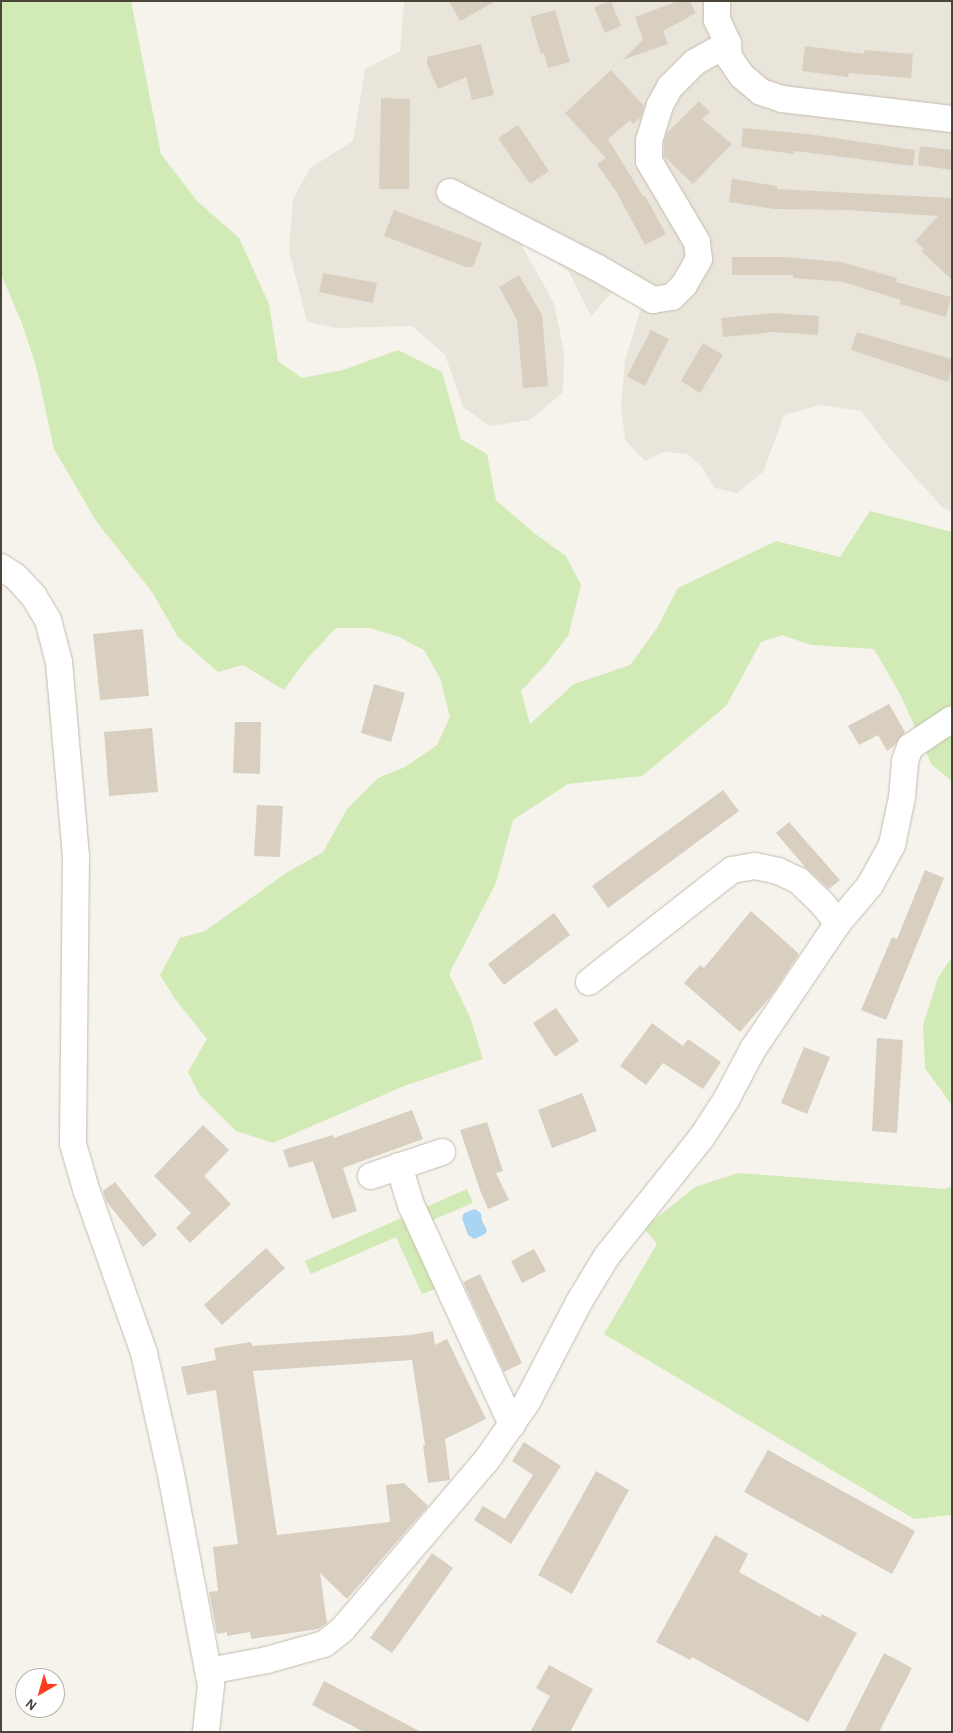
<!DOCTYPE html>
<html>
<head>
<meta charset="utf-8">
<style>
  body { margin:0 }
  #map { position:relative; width:953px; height:1733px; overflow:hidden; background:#f6f3ec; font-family:"Alegreya Sans",sans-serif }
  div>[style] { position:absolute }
  .residential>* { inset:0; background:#eae5da }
  .green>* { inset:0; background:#d2eab5 }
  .water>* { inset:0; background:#a9d4f2 }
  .building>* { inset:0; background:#d8cfc1 }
  .roads { filter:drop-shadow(0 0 1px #c2bbae) drop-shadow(0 0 1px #c2bbae) }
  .minor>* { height:26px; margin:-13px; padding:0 13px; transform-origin:13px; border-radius:13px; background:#fff }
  span { translate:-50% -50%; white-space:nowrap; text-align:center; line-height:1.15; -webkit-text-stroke:5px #fff; paint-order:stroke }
  .frame { position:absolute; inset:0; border:2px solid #4b4439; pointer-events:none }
  .north { position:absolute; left:15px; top:1668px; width:50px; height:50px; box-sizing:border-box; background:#fff; border:1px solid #b7b4b0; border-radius:50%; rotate:218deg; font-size:14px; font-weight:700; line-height:20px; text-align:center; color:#4b4439 }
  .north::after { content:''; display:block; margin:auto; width:18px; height:22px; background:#fc3f1d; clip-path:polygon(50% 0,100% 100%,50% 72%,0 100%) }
</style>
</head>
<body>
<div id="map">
  <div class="residential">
    <i style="clip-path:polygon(404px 1px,952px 1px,952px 512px,942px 507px,896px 456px,861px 411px,820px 405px,784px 415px,763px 472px,737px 493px,715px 488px,701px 466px,687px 454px,664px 452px,645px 461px,625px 440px,621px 405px,625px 361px,641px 308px,614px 290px,591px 316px,569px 272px,530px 244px,522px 246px,554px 303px,564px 352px,563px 392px,530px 420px,490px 426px,463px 407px,445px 355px,412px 326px,337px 328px,307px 322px,289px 251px,293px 199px,310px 168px,353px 141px,365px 69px,400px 51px)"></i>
  </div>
  <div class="green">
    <i style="clip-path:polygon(1px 1px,131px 1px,161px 154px,197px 201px,239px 238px,269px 304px,278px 361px,302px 378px,343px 370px,398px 350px,442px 372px,461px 439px,487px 454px,496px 500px,534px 533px,566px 556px,581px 585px,568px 636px,546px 664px,521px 691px,530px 724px,574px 684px,630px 665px,657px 628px,678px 588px,776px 541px,840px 557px,870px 511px,952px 532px,952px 781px,932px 765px,900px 694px,874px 649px,811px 645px,782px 635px,761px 642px,726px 706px,642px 776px,568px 784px,513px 820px,496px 883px,449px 974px,470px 1017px,483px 1059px,404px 1086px,273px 1143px,236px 1131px,199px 1094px,188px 1072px,207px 1039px,175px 999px,160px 975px,180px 938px,205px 931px,286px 873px,323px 852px,347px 809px,378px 778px,405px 767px,437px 745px,450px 717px,440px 678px,424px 650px,399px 637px,370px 628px,336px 628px,305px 661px,284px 690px,243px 665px,218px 672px,178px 637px,152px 592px,96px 521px,54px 449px,36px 366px,21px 321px,1px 274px)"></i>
    <i style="clip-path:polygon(952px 957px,952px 1105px,925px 1068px,923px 1025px,938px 978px)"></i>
    <i style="clip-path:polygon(738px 1173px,944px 1189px,952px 1186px,952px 1515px,914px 1519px,604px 1334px,657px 1244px,644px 1228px,695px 1187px)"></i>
    <i style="clip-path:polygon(467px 1189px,473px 1203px,432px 1220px,417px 1211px)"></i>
    <i style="clip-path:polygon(408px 1215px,440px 1287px,422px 1294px,396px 1237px,311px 1274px,305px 1261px)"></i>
  </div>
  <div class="water">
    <i style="clip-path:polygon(475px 1209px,481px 1213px,482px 1221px,487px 1230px,485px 1234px,474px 1239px,468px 1235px,462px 1218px,464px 1213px)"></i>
  </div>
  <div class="building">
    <i style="clip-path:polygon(449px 1px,496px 1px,460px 21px)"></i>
    <i style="clip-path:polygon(611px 1px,621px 26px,605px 33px,594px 7px)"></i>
    <i style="clip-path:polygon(678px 1px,690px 1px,696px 13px,663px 31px,668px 44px,622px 60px,643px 40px,635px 17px)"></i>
    <i style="clip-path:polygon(555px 10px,570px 62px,548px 68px,544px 53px,541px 54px,530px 17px)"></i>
    <i style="clip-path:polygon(481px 44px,494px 95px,472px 100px,466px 77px,438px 89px,427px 64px,427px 57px)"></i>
    <i style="clip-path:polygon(805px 46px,864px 54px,864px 50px,913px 54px,911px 78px,849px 73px,848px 77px,802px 71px)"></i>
    <i style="clip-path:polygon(611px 70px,644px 106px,641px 117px,633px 124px,630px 120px,608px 139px,643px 196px,645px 196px,666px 234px,645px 245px,617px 193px,597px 164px,606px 158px,565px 113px)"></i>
    <i style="clip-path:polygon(381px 98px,410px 99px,409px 189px,379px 189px)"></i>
    <i style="clip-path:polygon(699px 101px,710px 112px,702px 119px,732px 144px,693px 184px,664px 156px,664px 143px,667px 133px)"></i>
    <i style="clip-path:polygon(518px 125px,549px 171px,530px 184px,498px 138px)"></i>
    <i style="clip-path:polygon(743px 128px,808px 134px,915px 150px,913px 166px,795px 151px,794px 154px,741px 147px)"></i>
    <i style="clip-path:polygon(920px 146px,952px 150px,952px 170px,918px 165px)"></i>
    <i style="clip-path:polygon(732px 179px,777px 186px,777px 189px,952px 198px,952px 280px,921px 251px,924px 249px,915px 241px,938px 216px,846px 210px,773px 209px,729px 202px)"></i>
    <i style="clip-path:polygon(394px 210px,482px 243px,473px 267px,466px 267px,384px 236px)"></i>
    <i style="clip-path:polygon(732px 257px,783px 257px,841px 262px,897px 278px,896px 282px,951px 297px,946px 317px,900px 304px,901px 300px,843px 282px,793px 278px,793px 275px,732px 275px)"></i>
    <i style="clip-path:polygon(323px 273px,377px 283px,373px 303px,319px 292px)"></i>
    <i style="clip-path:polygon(519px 275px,542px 315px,548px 386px,523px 388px,517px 320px,499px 287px)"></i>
    <i style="clip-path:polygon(773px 313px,819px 316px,818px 335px,773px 332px,723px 337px,721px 318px)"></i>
    <i style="clip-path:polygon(651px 330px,669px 339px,645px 386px,627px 376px)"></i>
    <i style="clip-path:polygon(857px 332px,952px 359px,952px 369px,948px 382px,851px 350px)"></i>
    <i style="clip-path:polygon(703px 343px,723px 355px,700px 393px,681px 381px)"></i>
    <i style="clip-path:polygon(143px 629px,149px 696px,100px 700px,93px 634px)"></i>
    <i style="clip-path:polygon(374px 684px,405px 693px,391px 742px,361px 733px)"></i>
    <i style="clip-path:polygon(889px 704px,905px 732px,894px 746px,887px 751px,878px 735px,859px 745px,848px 726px)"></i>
    <i style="clip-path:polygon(235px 722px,261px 722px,260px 774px,233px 773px)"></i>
    <i style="clip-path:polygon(152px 728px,158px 792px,109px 796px,104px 732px)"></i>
    <i style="clip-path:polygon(723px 790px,739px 811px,608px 908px,592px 886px)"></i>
    <i style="clip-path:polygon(257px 805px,283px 806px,280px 857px,254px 856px)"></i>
    <i style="clip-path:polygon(789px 822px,840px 880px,829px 889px,805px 867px,776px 833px)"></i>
    <i style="clip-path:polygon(925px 870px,944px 878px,886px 1020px,861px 1010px,892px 937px,897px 939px)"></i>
    <i style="clip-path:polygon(751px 911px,799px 954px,771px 996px,740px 1032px,684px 983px,700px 965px,704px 968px)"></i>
    <i style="clip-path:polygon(554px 913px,570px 935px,504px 985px,488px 964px)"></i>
    <i style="clip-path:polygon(556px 1008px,579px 1041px,555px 1057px,533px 1023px)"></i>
    <i style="clip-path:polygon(652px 1023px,683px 1046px,688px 1039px,721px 1062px,703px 1089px,663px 1063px,646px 1085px,620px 1066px)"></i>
    <i style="clip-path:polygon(877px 1038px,903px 1040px,897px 1133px,872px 1131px)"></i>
    <i style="clip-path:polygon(804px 1047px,830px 1057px,807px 1114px,781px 1103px)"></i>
    <i style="clip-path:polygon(582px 1093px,597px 1131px,552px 1148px,538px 1110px)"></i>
    <i style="clip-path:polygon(412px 1110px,423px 1139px,343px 1168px,357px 1211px,332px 1219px,313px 1161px,289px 1168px,283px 1150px,333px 1135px,334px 1138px)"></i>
    <i style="clip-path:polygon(487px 1122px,503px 1171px,496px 1173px,509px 1200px,488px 1209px,480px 1190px,460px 1130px)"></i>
    <i style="clip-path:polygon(203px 1125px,229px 1150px,204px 1176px,231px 1204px,190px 1243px,176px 1228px,191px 1213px,154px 1176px)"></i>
    <i style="clip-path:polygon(115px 1182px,157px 1235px,143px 1247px,106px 1201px,103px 1191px)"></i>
    <i style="clip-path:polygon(266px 1248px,285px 1268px,222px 1325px,204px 1305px)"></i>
    <i style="clip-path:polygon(534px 1249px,546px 1271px,522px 1283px,511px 1261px)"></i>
    <i style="clip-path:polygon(480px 1274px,522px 1363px,504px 1372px,463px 1282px)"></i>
    <i style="clip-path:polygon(433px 1331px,435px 1345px,447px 1339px,486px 1419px,445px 1439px,450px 1480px,428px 1483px,423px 1445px,425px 1445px,412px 1360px,253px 1371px,277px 1535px,390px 1522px,386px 1485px,404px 1483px,428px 1506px,347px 1599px,320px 1573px,327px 1623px,318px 1629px,251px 1639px,250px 1632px,227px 1636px,227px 1632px,217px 1634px,209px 1592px,218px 1591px,213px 1547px,238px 1544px,216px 1390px,187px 1395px,181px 1367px,216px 1360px,214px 1348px,251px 1342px,252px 1346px,411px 1335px)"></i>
    <i style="clip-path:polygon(524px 1442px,561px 1466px,511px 1544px,474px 1520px,483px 1506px,505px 1519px,533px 1475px,512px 1461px)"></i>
    <i style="clip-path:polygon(768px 1450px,915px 1531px,892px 1574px,744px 1492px)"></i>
    <i style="clip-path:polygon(596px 1471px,629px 1490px,572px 1594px,538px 1575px)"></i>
    <i style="clip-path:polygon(715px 1535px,748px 1554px,739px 1572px,820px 1617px,822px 1614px,857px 1633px,808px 1722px,692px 1657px,690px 1660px,656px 1642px)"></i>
    <i style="clip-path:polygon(432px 1553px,453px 1568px,392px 1653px,370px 1638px)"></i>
    <i style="clip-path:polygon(884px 1653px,912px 1668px,879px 1732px,844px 1732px)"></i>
    <i style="clip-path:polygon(549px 1665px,593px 1689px,570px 1732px,530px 1732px,550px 1696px,536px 1688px)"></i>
    <i style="clip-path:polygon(324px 1681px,421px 1732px,364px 1732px,312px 1705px)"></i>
  </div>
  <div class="roads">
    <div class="minor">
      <i style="left:717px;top:1px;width:19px;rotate:90deg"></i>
      <i style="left:717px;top:20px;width:26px;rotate:65deg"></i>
      <i style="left:728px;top:44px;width:13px;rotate:86deg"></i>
      <i style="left:729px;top:57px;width:23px;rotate:56deg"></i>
      <i style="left:742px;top:76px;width:25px;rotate:40deg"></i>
      <i style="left:761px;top:92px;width:22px;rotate:18deg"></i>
      <i style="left:782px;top:99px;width:171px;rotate:6.7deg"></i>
      <i style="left:450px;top:192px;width:164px;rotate:27.2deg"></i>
      <i style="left:596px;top:267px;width:66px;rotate:30.1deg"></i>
      <i style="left:653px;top:300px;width:19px;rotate:-9deg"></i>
      <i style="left:672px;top:297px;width:17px;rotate:-45deg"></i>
      <i style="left:684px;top:285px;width:30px;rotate:-60deg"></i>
      <i style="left:699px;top:259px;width:17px;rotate:-97deg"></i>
      <i style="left:697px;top:242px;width:94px;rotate:-120.7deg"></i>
      <i style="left:649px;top:161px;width:20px;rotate:-90deg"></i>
      <i style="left:649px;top:141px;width:38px;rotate:-73deg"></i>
      <i style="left:660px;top:105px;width:21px;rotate:-61deg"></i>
      <i style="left:670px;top:87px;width:35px;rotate:-45deg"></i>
      <i style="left:695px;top:62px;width:38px;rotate:-29deg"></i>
      <i style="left:1px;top:567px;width:18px;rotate:34deg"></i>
      <i style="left:16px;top:577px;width:25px;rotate:47deg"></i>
      <i style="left:33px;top:595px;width:29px;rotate:59deg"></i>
      <i style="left:48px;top:620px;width:43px;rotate:75.3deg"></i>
      <i style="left:59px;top:662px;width:194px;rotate:85deg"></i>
      <i style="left:76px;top:855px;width:289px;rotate:90.6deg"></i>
      <i style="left:73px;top:1144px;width:47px;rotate:73.9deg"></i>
      <i style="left:86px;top:1189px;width:174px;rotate:70.5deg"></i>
      <i style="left:144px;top:1353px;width:119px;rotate:77.4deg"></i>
      <i style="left:170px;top:1469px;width:220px;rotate:79.3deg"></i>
      <i style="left:211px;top:1685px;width:47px;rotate:96.1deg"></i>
      <i style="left:589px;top:982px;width:182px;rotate:-38.1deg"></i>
      <i style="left:732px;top:870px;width:23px;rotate:-10deg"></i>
      <i style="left:755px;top:866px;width:24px;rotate:12deg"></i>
      <i style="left:778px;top:871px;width:23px;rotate:25deg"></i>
      <i style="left:799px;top:881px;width:30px;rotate:44deg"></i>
      <i style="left:821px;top:902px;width:27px;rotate:51deg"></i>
      <i style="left:399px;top:1166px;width:41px;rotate:72.9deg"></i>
      <i style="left:411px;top:1205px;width:242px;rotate:65.3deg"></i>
      <i style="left:371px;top:1176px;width:75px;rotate:-18.7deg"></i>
      <i style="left:209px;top:1671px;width:59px;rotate:-10.7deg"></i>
      <i style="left:267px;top:1660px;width:59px;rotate:-15.7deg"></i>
      <i style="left:324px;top:1644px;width:23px;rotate:-38deg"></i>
      <i style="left:342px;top:1630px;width:222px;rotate:-49.6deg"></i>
      <i style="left:486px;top:1461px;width:72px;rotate:-55.2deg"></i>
      <i style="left:527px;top:1402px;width:113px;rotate:-62.5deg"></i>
      <i style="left:579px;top:1302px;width:54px;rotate:-58.7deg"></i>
      <i style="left:607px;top:1256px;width:152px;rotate:-51.4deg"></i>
      <i style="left:702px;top:1137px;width:44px;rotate:-57deg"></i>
      <i style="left:726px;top:1100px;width:58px;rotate:-62.1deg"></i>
      <i style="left:753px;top:1049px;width:152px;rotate:-56deg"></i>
      <i style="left:838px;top:923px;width:50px;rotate:-49.9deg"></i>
      <i style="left:870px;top:885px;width:46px;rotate:-61.2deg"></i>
      <i style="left:892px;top:845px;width:49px;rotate:-78.2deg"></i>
      <i style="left:902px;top:797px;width:36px;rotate:-85deg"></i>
      <i style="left:905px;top:761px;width:15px;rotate:-70deg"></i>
      <i style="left:910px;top:747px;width:50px;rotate:-33.7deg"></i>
    </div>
  </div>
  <div class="frame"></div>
  <div class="north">N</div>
</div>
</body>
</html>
